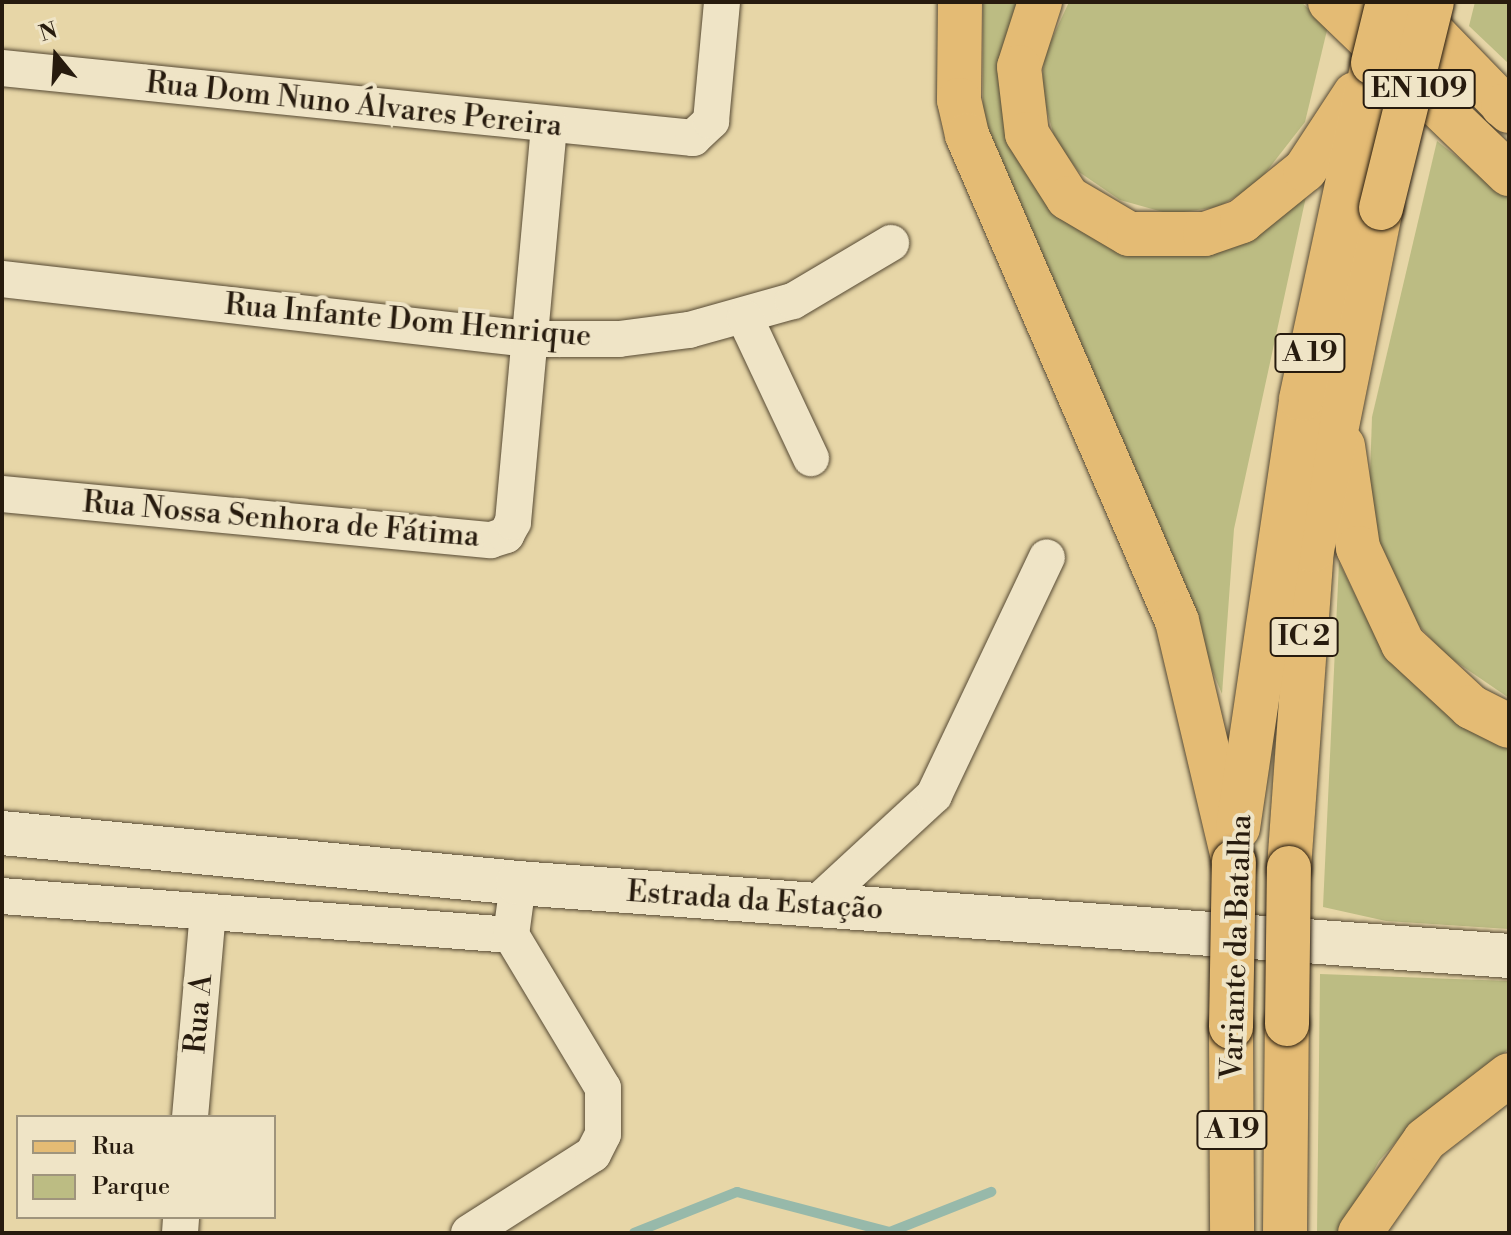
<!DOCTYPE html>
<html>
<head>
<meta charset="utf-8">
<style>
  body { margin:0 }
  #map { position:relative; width:1511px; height:1235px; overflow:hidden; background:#e7d6a7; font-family:"Libre Bodoni",serif }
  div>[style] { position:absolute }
  .green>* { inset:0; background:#bcbc83 }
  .stream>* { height:10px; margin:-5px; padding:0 5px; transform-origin:5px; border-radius:5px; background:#97b9aa }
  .roads { filter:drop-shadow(0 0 2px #574a34) drop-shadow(0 0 2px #574a34) }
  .minor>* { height:36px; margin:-18px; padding:0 18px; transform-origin:18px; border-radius:18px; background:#efe4c6 }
  .secondary>* { height:44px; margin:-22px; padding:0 22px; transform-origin:22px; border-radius:22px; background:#efe4c6 }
  .primary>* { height:44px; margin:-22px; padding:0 22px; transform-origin:22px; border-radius:22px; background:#e4bb74 }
  .trunk>* { height:44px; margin:-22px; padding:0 22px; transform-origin:22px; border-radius:22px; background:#e4bb74 }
  .motorway>* { height:44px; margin:-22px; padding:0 22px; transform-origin:22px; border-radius:22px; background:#e4bb74 }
  .bridges { filter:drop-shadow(0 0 2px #271b0e) drop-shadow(0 0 2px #271b0e) }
  .trunk-bridge>* { height:44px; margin:-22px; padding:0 22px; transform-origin:22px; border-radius:22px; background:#e4bb74 }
  .motorway-bridge>* { height:44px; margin:-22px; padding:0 22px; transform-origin:22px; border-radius:22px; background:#e4bb74 }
  span { translate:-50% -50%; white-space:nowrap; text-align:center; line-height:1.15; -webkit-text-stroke:8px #efe4c6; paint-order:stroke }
  .shield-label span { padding:2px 6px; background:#efe4c6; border:2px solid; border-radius:6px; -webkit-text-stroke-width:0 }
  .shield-label { font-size:28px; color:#271b0e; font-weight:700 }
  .street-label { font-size:30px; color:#271b0e }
  .frame { position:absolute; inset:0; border:4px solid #271b0e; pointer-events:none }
  .legend { position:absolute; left:16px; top:1115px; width:260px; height:104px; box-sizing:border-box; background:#efe4c6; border:2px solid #9f947c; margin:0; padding:10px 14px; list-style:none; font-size:24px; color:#271b0e }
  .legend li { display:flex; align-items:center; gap:16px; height:40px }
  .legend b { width:40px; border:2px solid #9f947c }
  .north { position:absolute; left:16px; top:16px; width:80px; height:80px; -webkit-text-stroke:6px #efe4c6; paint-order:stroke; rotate:342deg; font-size:22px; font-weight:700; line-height:32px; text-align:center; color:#271b0e }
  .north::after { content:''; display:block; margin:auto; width:28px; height:36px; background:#271b0e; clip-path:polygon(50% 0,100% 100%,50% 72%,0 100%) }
</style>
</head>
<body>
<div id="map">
  <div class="green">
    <i style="clip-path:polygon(983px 2px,1017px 2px,1002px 61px,1010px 141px,1057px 214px,1106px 241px,1307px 192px,1234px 529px,1222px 694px,983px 117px)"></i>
    <i style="clip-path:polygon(1069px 2px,1301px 2px,1328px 26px,1305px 122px,1256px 185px,1218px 207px,1170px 214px,1120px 200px,1079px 172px,1055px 140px,1042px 92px,1044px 56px)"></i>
    <i style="clip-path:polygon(1475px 2px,1509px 2px,1509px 64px,1469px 26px)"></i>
    <i style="clip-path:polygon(1437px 141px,1509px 198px,1509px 698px,1446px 655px,1412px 618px,1379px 564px,1369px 505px,1372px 417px)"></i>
    <i style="clip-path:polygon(1339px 562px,1364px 613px,1509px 745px,1509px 929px,1386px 921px,1323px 907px)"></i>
    <i style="clip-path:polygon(1320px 974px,1509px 981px,1509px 1049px,1416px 1119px,1379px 1161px,1340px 1233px,1317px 1233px)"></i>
  </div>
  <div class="stream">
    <i style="left:634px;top:1233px;width:111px;rotate:-21.7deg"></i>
    <i style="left:737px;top:1192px;width:158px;rotate:14.7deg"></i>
    <i style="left:890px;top:1232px;width:109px;rotate:-21.6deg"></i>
  </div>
  <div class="roads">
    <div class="minor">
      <i style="left:2px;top:68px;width:695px;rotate:5.78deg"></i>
      <i style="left:693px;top:138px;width:25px;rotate:-43deg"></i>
      <i style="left:711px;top:121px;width:120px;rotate:-84.7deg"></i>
      <i style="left:2px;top:279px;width:529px;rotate:6.51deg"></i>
      <i style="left:528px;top:339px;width:91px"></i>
      <i style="left:619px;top:339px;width:71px;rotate:-7.3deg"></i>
      <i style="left:689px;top:330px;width:108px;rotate:-15.6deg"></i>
      <i style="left:793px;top:301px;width:114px;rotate:-30.6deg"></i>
      <i style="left:745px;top:318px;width:155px;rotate:64.8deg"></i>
      <i style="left:2px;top:494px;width:491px;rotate:5.4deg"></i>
      <i style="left:491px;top:540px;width:16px;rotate:-18deg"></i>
      <i style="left:506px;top:535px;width:15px;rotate:-62deg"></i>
      <i style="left:513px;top:522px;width:399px;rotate:-84.8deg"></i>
      <i style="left:2px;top:896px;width:510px;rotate:4.38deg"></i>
      <i style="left:815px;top:905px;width:162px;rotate:-42.7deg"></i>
      <i style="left:934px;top:795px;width:263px;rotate:-64.6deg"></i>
      <i style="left:190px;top:1117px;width:206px;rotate:-85deg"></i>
      <i style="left:180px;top:1233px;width:16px;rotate:-86deg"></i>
      <i style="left:469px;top:1233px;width:147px;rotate:-32.5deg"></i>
      <i style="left:593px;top:1154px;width:22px;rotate:-63deg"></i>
      <i style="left:603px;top:1134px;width:46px;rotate:-90deg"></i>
      <i style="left:603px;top:1088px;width:179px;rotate:-121deg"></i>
      <i style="left:511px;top:935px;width:52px;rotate:-82.3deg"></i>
    </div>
    <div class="secondary">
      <i style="left:2px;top:833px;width:518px;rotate:5.53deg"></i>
      <i style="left:518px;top:883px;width:994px;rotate:4.21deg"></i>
    </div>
    <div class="primary">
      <i style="left:1330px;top:2px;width:248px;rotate:43.9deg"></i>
      <i style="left:1403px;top:2px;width:152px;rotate:45.8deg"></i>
    </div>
    <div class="trunk">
      <i style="left:1503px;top:106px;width:7px;rotate:27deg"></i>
      <i style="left:1343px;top:446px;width:103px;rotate:81.6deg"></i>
      <i style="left:1358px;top:548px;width:106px;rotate:64.9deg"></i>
      <i style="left:1403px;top:644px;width:93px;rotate:42.8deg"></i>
      <i style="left:1471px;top:707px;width:42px;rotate:26.6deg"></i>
      <i style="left:1289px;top:868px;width:319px;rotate:-85.9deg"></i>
      <i style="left:1312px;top:550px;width:349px;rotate:-78.6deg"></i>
      <i style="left:1285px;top:1233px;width:209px;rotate:-89.5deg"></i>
    </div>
    <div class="motorway">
      <i style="left:960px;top:2px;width:98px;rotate:90.6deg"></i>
      <i style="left:959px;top:100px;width:36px;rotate:77deg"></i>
      <i style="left:967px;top:135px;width:529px;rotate:66.63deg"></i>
      <i style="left:1177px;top:621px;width:248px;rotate:76.7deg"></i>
      <i style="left:1040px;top:2px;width:68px;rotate:107.9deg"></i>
      <i style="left:1019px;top:67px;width:67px;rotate:83.2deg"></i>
      <i style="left:1027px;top:134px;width:76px;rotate:57.4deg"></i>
      <i style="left:1068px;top:198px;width:71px;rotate:30.5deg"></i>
      <i style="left:1129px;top:234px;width:76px"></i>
      <i style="left:1205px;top:234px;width:39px;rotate:-19deg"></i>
      <i style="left:1242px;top:221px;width:81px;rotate:-39deg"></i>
      <i style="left:1305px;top:170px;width:91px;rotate:-56.7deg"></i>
      <i style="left:1238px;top:828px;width:434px;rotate:-81.6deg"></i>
      <i style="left:1301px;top:399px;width:344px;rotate:-77.9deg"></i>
      <i style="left:1231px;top:1027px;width:206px;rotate:89.7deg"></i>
      <i style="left:1360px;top:1233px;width:113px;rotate:-55deg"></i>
      <i style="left:1425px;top:1140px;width:106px;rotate:-37.7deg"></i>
    </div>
  </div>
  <div class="bridges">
    <div class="trunk-bridge">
      <i style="left:1381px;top:208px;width:212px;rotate:-76.1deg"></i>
      <i style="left:1287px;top:1024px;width:156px;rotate:-89.3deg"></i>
    </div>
    <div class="motorway-bridge">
      <i style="left:1373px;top:63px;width:63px;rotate:-76.2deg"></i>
      <i style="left:1231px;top:1027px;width:165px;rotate:-89deg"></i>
    </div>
  </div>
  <div class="shield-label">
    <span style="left:1419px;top:89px">EN 109</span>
    <span style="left:1310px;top:353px">A 19</span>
    <span style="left:1304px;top:637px">IC 2</span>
    <span style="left:1232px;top:1130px">A 19</span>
  </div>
  <div class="street-label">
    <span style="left:354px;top:105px;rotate:6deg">Rua Dom Nuno Álvares Pereira</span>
    <span style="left:408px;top:321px;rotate:5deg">Rua Infante Dom Henrique</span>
    <span style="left:281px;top:520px;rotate:5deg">Rua Nossa Senhora de Fátima</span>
    <span style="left:755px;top:901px;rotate:4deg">Estrada da Estação</span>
    <span style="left:1237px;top:947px;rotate:-88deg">Variante da Batalha</span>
    <span style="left:199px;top:1014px;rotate:-85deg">Rua A</span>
  </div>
  <div class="frame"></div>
  <ul class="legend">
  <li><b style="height:10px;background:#e4bb74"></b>Rua</li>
  <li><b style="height:22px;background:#bcbc83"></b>Parque</li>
  </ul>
  <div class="north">N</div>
</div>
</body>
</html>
